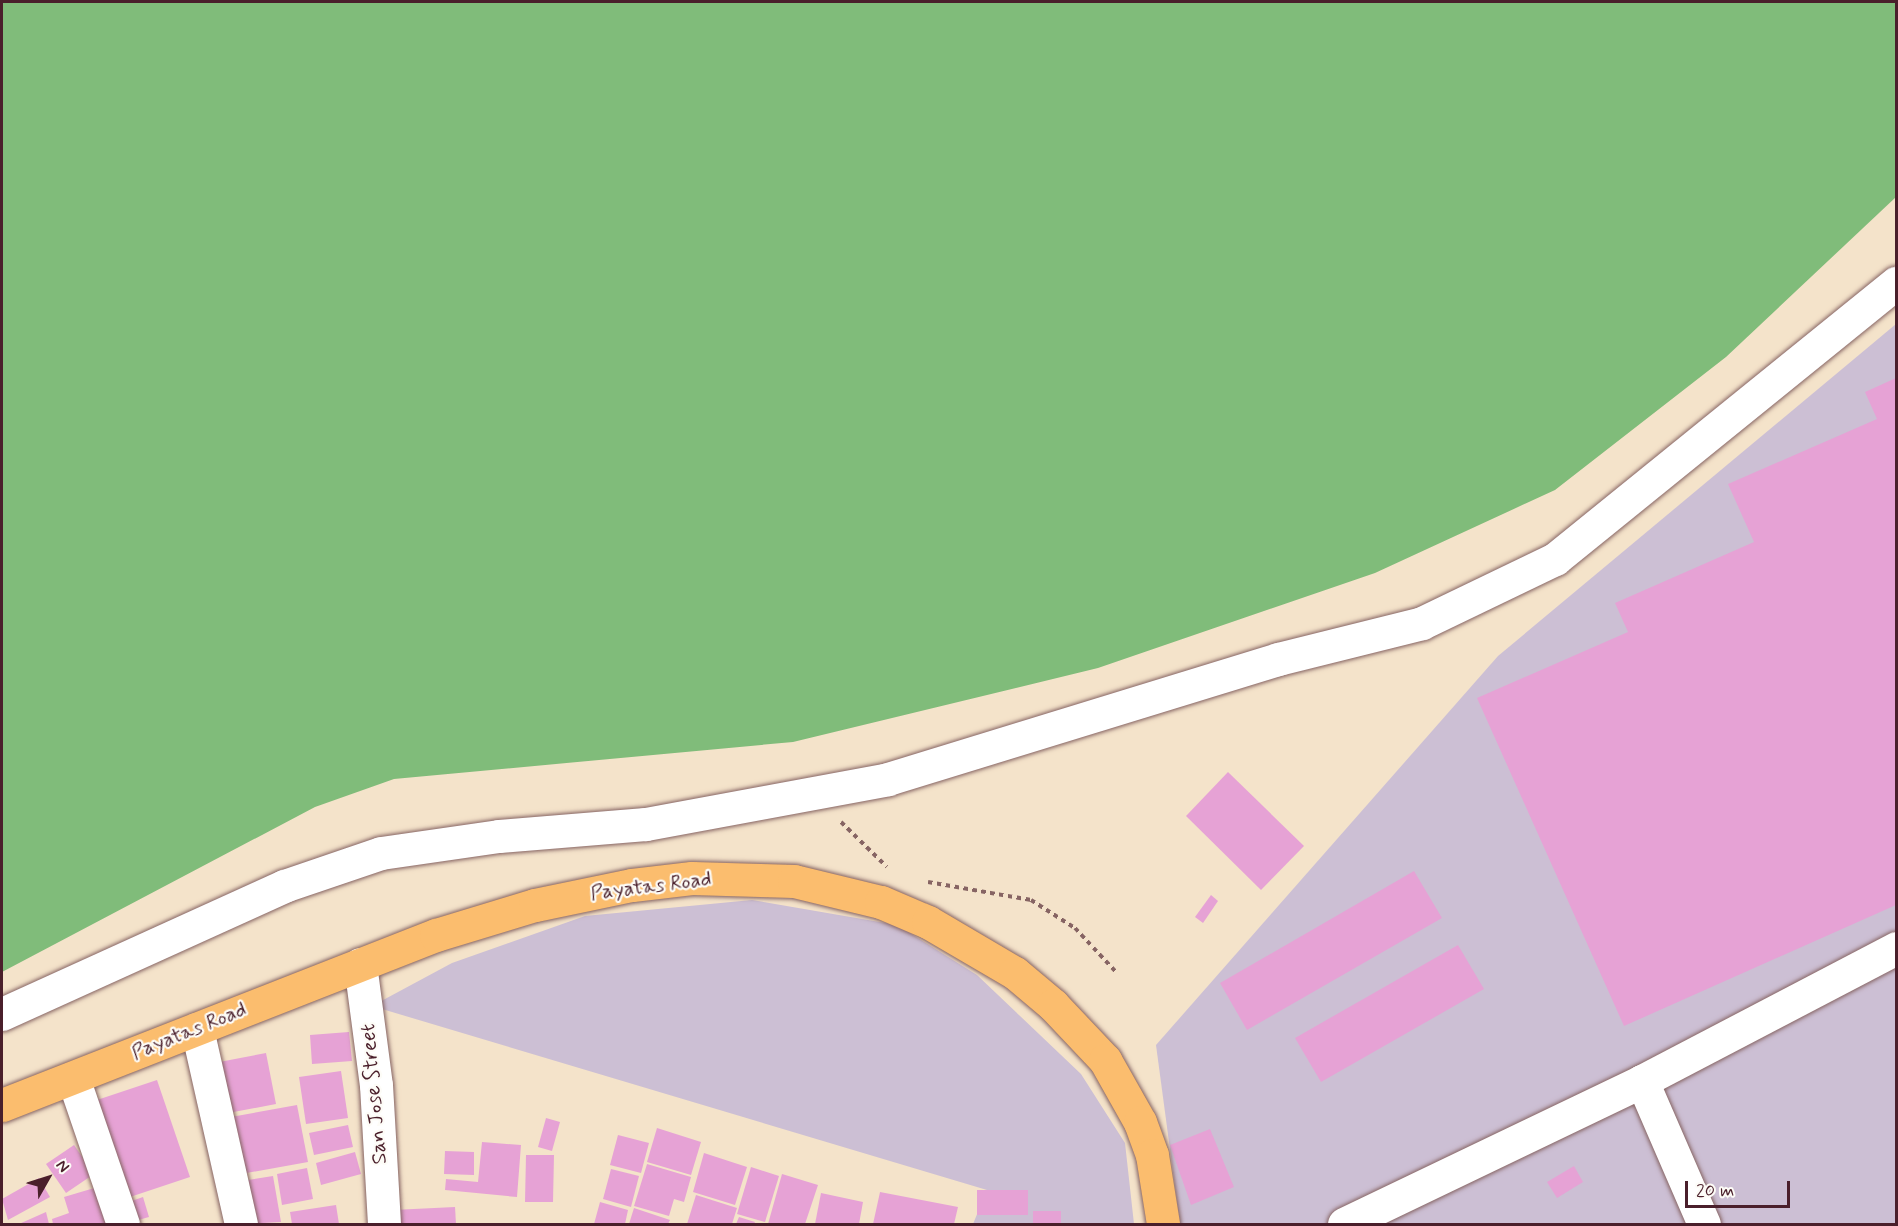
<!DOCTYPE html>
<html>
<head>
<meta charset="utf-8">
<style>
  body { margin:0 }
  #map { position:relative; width:1898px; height:1226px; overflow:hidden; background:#f4e3ca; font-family:Mynerve,sans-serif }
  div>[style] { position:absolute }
  .industrial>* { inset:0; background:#ccbfd4 }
  .forest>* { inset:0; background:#80bc7a }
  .building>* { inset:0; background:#e6a2d5 }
  .path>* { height:4px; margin-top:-2px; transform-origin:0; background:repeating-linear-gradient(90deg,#866463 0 4.5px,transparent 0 9px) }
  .roads { filter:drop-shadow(0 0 2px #866463) drop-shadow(0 0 2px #866463) }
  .minor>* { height:33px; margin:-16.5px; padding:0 16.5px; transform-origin:16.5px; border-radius:16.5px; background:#fff }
  .major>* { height:33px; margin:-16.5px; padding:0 16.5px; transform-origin:16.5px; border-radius:16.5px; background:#fbbd6e }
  span { translate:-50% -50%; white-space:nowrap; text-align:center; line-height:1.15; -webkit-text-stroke:4.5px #fdfcf7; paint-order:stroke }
  .street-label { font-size:21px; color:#4a1f2b }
  .frame { position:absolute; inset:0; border:3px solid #4a1f2b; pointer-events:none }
  .north { position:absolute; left:18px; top:1148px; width:60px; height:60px; -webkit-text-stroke:4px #fdfcf7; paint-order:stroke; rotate:51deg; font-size:16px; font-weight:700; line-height:24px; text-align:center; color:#4a1f2b }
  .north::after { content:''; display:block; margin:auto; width:21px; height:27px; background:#4a1f2b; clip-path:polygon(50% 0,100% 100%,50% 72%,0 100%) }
  .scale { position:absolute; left:1685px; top:1181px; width:105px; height:27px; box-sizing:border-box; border:3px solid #4a1f2b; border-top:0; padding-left:8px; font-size:18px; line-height:21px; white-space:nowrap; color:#4a1f2b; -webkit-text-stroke:4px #fdfcf7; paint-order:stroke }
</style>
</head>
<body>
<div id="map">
  <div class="industrial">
    <i style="clip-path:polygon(1896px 324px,1896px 1224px,1180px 1224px,1156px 1045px,1498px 656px)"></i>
    <i style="clip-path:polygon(752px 900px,897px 925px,977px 975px,1081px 1074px,1125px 1143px,1134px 1224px,973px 1224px,987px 1190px,372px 1006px,452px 963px,585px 916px)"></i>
  </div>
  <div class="forest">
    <i style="clip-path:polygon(2px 2px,1896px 2px,1896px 197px,1726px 357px,1555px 490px,1375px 573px,1098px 668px,793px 742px,394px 779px,315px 807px,2px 972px)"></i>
  </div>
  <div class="building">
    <i style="clip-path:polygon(1896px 378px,1896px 905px,1624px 1026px,1477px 698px,1628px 632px,1615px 603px,1754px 542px,1728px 484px,1877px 419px,1865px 392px)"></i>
    <i style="clip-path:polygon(1228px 772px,1304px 846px,1261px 890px,1186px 816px)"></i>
    <i style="clip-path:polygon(1414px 871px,1442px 918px,1247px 1030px,1220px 983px)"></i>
    <i style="clip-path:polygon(1211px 895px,1218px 901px,1203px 923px,1195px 917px)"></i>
    <i style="clip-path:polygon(1458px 945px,1484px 989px,1321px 1082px,1295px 1038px)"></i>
    <i style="clip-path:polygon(349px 1032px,352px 1061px,312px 1064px,310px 1035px)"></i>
    <i style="clip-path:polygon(266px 1053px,276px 1104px,223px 1114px,214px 1063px)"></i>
    <i style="clip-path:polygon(341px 1071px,348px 1118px,306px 1124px,299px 1077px)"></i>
    <i style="clip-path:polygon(157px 1080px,190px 1177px,130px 1197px,97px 1100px)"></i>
    <i style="clip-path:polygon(297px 1105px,308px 1162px,241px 1174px,231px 1117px)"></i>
    <i style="clip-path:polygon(546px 1118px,560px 1122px,552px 1151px,538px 1147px)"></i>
    <i style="clip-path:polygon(348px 1125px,353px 1147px,314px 1155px,309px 1133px)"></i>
    <i style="clip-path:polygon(657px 1128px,701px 1142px,691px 1175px,647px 1162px)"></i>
    <i style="clip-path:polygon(1210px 1129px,1234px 1187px,1191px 1205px,1170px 1145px)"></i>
    <i style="clip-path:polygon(618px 1135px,649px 1143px,641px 1173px,610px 1165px)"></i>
    <i style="clip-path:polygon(482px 1142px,521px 1145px,517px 1197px,445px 1190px,446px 1179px,478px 1182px)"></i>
    <i style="clip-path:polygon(74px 1145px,94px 1174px,66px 1193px,46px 1164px)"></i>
    <i style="clip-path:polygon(445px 1151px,474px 1152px,474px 1175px,444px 1174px)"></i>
    <i style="clip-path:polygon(355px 1152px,361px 1174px,321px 1185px,316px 1163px)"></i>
    <i style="clip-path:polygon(704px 1153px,747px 1167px,735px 1205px,693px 1192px)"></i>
    <i style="clip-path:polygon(526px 1155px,554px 1155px,553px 1202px,525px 1202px)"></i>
    <i style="clip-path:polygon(647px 1164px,691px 1177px,684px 1202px,674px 1199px,669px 1216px,634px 1206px)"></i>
    <i style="clip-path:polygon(1574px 1166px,1583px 1182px,1557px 1198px,1547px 1182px)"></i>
    <i style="clip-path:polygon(751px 1167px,779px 1176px,765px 1222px,737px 1214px)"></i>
    <i style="clip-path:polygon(307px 1168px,313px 1199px,282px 1205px,277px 1174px)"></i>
    <i style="clip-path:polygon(611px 1169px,639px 1176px,631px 1207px,603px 1199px)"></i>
    <i style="clip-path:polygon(782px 1174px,818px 1185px,805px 1224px,768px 1224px)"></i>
    <i style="clip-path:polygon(273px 1176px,281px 1222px,244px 1224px,236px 1182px)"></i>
    <i style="clip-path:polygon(39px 1178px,50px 1197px,8px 1220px,2px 1199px)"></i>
    <i style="clip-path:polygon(101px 1186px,112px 1224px,53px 1224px,52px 1219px,69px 1213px,64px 1197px)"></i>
    <i style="clip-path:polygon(977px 1190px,1028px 1190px,1028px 1215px,977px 1215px)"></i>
    <i style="clip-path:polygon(880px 1192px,958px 1207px,954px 1224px,873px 1224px)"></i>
    <i style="clip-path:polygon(821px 1193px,863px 1202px,859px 1224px,815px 1224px)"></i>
    <i style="clip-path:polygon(696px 1195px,737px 1208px,732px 1224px,687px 1224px)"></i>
    <i style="clip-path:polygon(143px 1197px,149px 1217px,131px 1222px,126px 1203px)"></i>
    <i style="clip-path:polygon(600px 1202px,628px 1210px,625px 1224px,594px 1224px)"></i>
    <i style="clip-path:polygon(336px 1205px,339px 1224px,292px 1224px,290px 1212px)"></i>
    <i style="clip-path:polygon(455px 1207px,456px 1224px,394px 1224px,393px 1210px)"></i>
    <i style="clip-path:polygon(634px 1208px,670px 1220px,668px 1224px,629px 1224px)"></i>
    <i style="clip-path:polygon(1033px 1211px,1061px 1211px,1061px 1224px,1033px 1224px)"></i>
    <i style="clip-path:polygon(46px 1212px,49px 1224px,19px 1224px)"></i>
    <i style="clip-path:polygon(739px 1217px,755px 1222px,754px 1224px,736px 1224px)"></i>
  </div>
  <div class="path">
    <i style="left:841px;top:822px;width:64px;rotate:44.4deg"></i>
    <i style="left:928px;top:882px;width:105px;rotate:9.9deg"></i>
    <i style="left:1031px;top:900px;width:52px;rotate:32.5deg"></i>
    <i style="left:1075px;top:928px;width:60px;rotate:47deg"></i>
  </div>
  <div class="roads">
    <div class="minor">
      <i style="left:360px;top:964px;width:122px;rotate:82.5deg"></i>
      <i style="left:376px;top:1085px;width:139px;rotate:86.7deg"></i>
      <i style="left:2px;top:1014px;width:310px;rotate:-24.4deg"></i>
      <i style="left:284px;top:886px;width:102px;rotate:-18.8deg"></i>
      <i style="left:381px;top:853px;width:119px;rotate:-8.2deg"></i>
      <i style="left:499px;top:836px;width:147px;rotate:-4.7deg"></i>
      <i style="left:646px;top:824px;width:246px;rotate:-10.5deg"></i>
      <i style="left:888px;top:779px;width:408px;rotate:-17.1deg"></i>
      <i style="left:1278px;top:659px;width:148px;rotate:-14deg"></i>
      <i style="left:1422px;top:623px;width:148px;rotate:-25.7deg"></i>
      <i style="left:1555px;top:559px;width:439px;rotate:-39deg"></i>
      <i style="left:197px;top:1029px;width:200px;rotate:77.3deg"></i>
      <i style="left:73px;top:1078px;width:154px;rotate:71.1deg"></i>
      <i style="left:1642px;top:1081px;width:156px;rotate:66.6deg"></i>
      <i style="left:1344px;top:1224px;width:331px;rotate:-25.6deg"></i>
      <i style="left:1642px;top:1081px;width:287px;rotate:-27.6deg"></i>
    </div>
    <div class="major">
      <i style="left:2px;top:1105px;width:466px;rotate:-21.4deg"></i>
      <i style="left:436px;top:935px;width:103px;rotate:-16.9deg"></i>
      <i style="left:535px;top:905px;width:99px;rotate:-11.7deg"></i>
      <i style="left:632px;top:885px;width:60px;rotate:-6.7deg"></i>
      <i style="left:692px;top:878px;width:102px;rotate:1.7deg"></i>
      <i style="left:794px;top:881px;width:89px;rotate:13.6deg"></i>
      <i style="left:881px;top:902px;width:51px;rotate:23.1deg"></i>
      <i style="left:928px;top:922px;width:101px;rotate:30.4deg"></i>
      <i style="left:1015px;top:973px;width:50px;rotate:40.1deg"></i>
      <i style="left:1053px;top:1005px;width:76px;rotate:46.6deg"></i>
      <i style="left:1105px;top:1060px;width:71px;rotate:60.6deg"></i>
      <i style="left:1140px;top:1122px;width:35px;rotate:70deg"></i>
      <i style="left:1152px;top:1155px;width:70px;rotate:80.9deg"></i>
    </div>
  </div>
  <div class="street-label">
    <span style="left:651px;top:886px;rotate:-7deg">Payatas Road</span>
    <span style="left:189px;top:1031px;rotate:-22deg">Payatas Road</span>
    <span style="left:374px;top:1094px;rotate:-95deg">San Jose Street</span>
  </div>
  <div class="frame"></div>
  <div class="north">N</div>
  <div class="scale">20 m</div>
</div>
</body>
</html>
